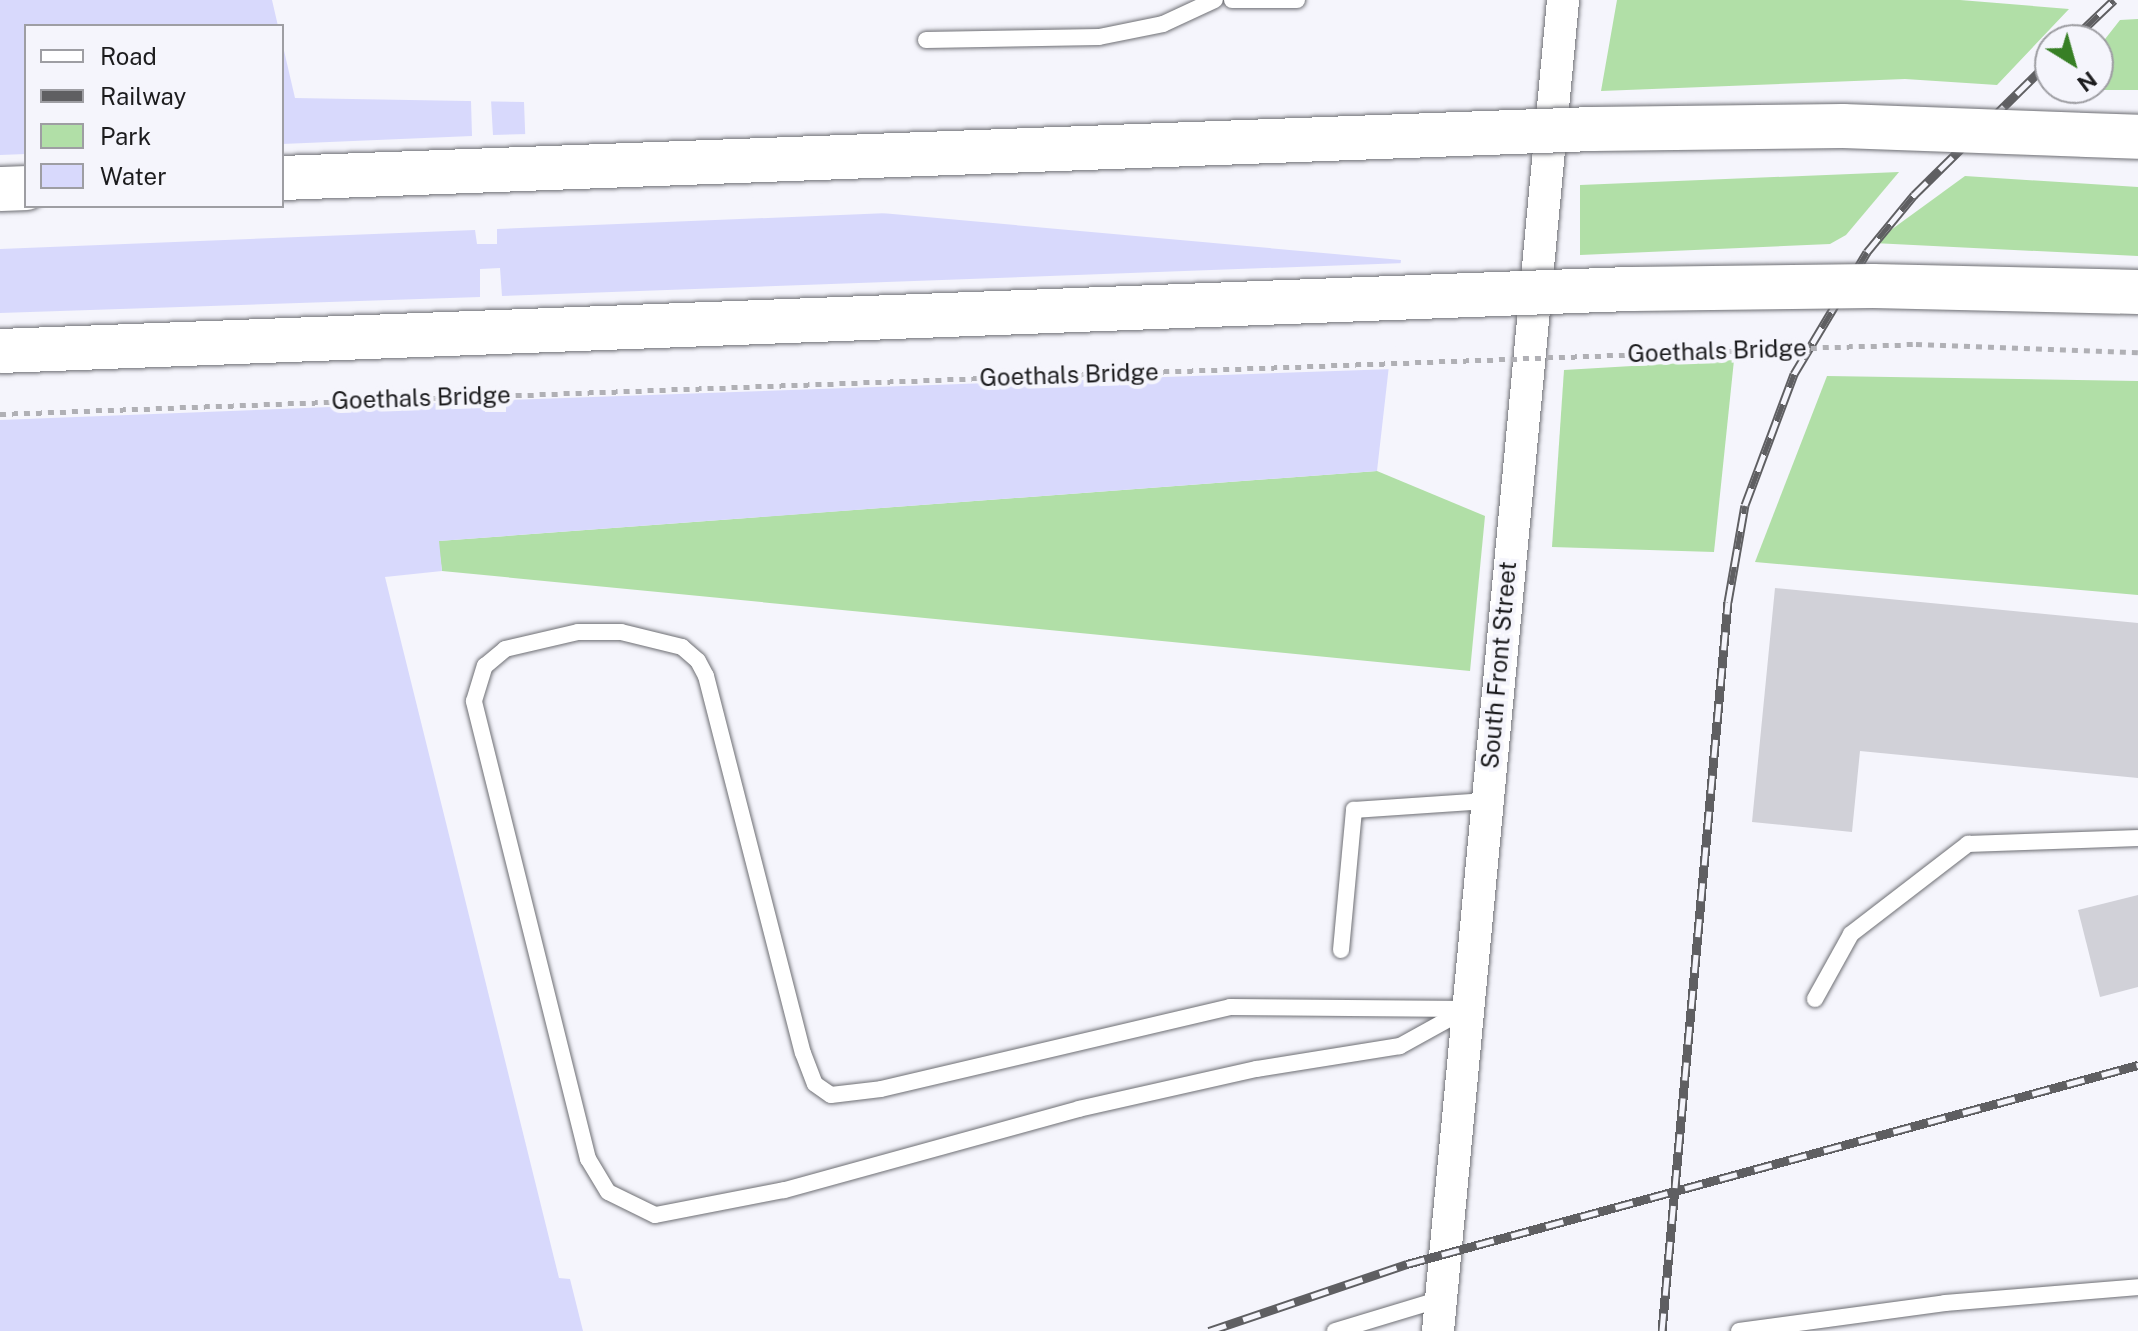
<!DOCTYPE html>
<html>
<head>
<meta charset="utf-8">
<style>
  body { margin:0 }
  #map { position:relative; width:2138px; height:1331px; overflow:hidden; background:#f5f5fc; font-family:"Public Sans",sans-serif }
  div>[style] { position:absolute }
  .green>* { inset:0; background:#b1dfa7 }
  .water>* { inset:0; background:#d8d9fc }
  .pier>* { inset:0; background:#f5f5fc }
  .building>* { inset:0; background:#d1d1d8 }
  .roads { filter:drop-shadow(0 0 2px #6e6f74) drop-shadow(0 0 2px #6e6f74) }
  .lane>* { height:16px; margin:-8px; padding:0 8px; transform-origin:8px; border-radius:8px; background:#fff }
  .street>* { height:32px; margin:-16px; padding:0 16px; transform-origin:16px; border-radius:16px; background:#fff }
  .highway>* { height:44px; margin:-22px; padding:0 22px; transform-origin:22px; border-radius:22px; background:#fff }
  .rail>* { height:9px; margin-top:-4.5px; transform-origin:0; background:repeating-linear-gradient(90deg,#f5f5fc 0 18px,#5f5f62 0 36px); box-sizing:border-box; border-block:2px solid #5f5f62 }
  .path-bridge>* { height:5px; margin-top:-2.5px; transform-origin:0; background:repeating-linear-gradient(90deg,#b0b0b5 0 6px,transparent 0 12px) }
  .bridges { filter:drop-shadow(0 0 2px #6e6f74) drop-shadow(0 0 2px #6e6f74) }
  .highway-bridge>* { height:44px; margin:-22px; padding:0 22px; transform-origin:22px; border-radius:22px; background:#fff }
  span { translate:-50% -50%; white-space:nowrap; text-align:center; line-height:1.15; -webkit-text-stroke:8px #f5f5fc; paint-order:stroke }
  .street-label { font-size:24px; color:#1c1c1e }
  .legend { position:absolute; left:24px; top:24px; width:260px; height:184px; box-sizing:border-box; background:#f5f5fc; border:2px solid #9e9ea3; margin:0; padding:10px 14px; list-style:none; font-size:24px; color:#1c1c1e }
  .legend li { display:flex; align-items:center; gap:16px; height:40px }
  .legend b { width:40px; border:2px solid #9e9ea3 }
  .north { position:absolute; left:2034px; top:24px; width:80px; height:80px; box-sizing:border-box; background:#f5f5fc; border:2px solid #9e9ea3; border-radius:50%; rotate:143deg; font-size:22px; font-weight:700; line-height:32px; text-align:center; color:#1c1c1e }
  .north::after { content:''; display:block; margin:auto; width:28px; height:36px; background:#377f25; clip-path:polygon(50% 0,100% 100%,50% 72%,0 100%) }
</style>
</head>
<body>
<div id="map">
  <div class="green">
    <i style="clip-path:polygon(1617px 0,1960px 0,2069px 9px,1997px 85px,1905px 79px,1601px 91px)"></i>
    <i style="clip-path:polygon(2138px 19px,2138px 90px,2066px 90px,2098px 88px,2098px 48px,2120px 20px)"></i>
    <i style="clip-path:polygon(1899px 172px,1846px 235px,1830px 244px,1580px 255px,1580px 185px)"></i>
    <i style="clip-path:polygon(1965px 176px,2138px 187px,2138px 256px,1873px 243px)"></i>
    <i style="clip-path:polygon(1734px 360px,1714px 552px,1552px 547px,1564px 370px)"></i>
    <i style="clip-path:polygon(1827px 376px,2138px 381px,2138px 595px,1755px 562px)"></i>
    <i style="clip-path:polygon(1377px 471px,1485px 516px,1470px 671px,442px 571px,438px 541px)"></i>
  </div>
  <div class="water">
    <i style="clip-path:polygon(0 0,272px 0,278px 26px,26px 26px,26px 206px,282px 206px,282px 42px,295px 98px,524px 102px,526px 155px,595px 187px,1401px 260px,1377px 471px,439px 541px,442px 571px,385px 577px,559px 1278px,570px 1279px,583px 1331px,0 1331px)"></i>
  </div>
  <div class="pier">
    <i style="clip-path:polygon(491px 100px,493px 135px,529px 134px,530px 152px,598px 184px,913px 212px,497px 229px,497px 244px,477px 244px,475px 230px,0 249px,0 155px,26px 154px,26px 206px,282px 206px,282px 144px,472px 136px,471px 101px)"></i>
    <i style="clip-path:polygon(1405px 263px,1393px 369px,506px 400px,506px 412px,485px 412px,484px 401px,0 420px,0 313px,480px 297px,480px 269px,500px 268px,502px 296px)"></i>
  </div>
  <div class="building">
    <i style="clip-path:polygon(1775px 588px,2138px 623px,2138px 778px,1860px 751px,1852px 832px,1752px 822px)"></i>
    <i style="clip-path:polygon(2138px 895px,2138px 987px,2100px 997px,2078px 910px)"></i>
  </div>
  <div class="roads">
    <div class="lane">
      <i style="left:1232px;top:0;width:65px"></i>
      <i style="left:926px;top:40px;width:173px;rotate:-1deg"></i>
      <i style="left:1099px;top:37px;width:65px;rotate:-11.5deg"></i>
      <i style="left:1163px;top:24px;width:57px;rotate:-24.8deg"></i>
      <i style="left:578px;top:632px;width:43px"></i>
      <i style="left:621px;top:632px;width:63px;rotate:13.8deg"></i>
      <i style="left:682px;top:647px;width:21px;rotate:41deg"></i>
      <i style="left:698px;top:661px;width:17px;rotate:62deg"></i>
      <i style="left:706px;top:676px;width:389px;rotate:75.6deg"></i>
      <i style="left:803px;top:1053px;width:33px;rotate:69deg"></i>
      <i style="left:815px;top:1084px;width:19px;rotate:35deg"></i>
      <i style="left:831px;top:1095px;width:50px;rotate:-6.8deg"></i>
      <i style="left:881px;top:1089px;width:359px;rotate:-13.2deg"></i>
      <i style="left:1230px;top:1007px;width:237px;rotate:0.5deg"></i>
      <i style="left:1467px;top:1009px;width:77px;rotate:151.1deg"></i>
      <i style="left:1400px;top:1046px;width:146px;rotate:170.9deg"></i>
      <i style="left:1256px;top:1069px;width:181px;rotate:167.3deg"></i>
      <i style="left:1079px;top:1109px;width:306px;rotate:164.6deg"></i>
      <i style="left:784px;top:1190px;width:131px;rotate:169deg"></i>
      <i style="left:655px;top:1215px;width:52px;rotate:-153.9deg"></i>
      <i style="left:608px;top:1192px;width:39px;rotate:-121deg"></i>
      <i style="left:588px;top:1159px;width:472px;rotate:-104deg"></i>
      <i style="left:474px;top:701px;width:37px;rotate:-73deg"></i>
      <i style="left:485px;top:666px;width:26px;rotate:-40deg"></i>
      <i style="left:505px;top:649px;width:75px;rotate:-13.1deg"></i>
      <i style="left:1341px;top:950px;width:141px;rotate:-84.7deg"></i>
      <i style="left:1354px;top:810px;width:132px;rotate:-3.9deg"></i>
      <i style="left:1815px;top:999px;width:74px;rotate:-61deg"></i>
      <i style="left:1851px;top:934px;width:148px;rotate:-37.6deg"></i>
      <i style="left:1968px;top:844px;width:170px;rotate:-2deg"></i>
      <i style="left:1335px;top:1331px;width:111px;rotate:-16.8deg"></i>
      <i style="left:1739px;top:1331px;width:208px;rotate:-7.7deg"></i>
      <i style="left:1945px;top:1303px;width:194px;rotate:-4.7deg"></i>
    </div>
    <div class="street">
      <i style="left:1438px;top:1331px;width:1337px;rotate:-84.63deg"></i>
    </div>
    <div class="highway">
      <i style="left:0;top:189px;width:26px;rotate:-2deg"></i>
    </div>
  </div>
  <div class="rail">
    <i style="left:2072px;top:40px;width:58px;rotate:-43.6deg"></i>
    <i style="left:1209px;top:1331px;width:209px;rotate:-18.7deg"></i>
    <i style="left:1407px;top:1264px;width:758px;rotate:-15.23deg"></i>
    <i style="left:1662px;top:1331px;width:732px;rotate:-84.83deg"></i>
    <i style="left:1728px;top:602px;width:98px;rotate:-80.1deg"></i>
    <i style="left:1745px;top:505px;width:140px;rotate:-69.5deg"></i>
    <i style="left:1794px;top:374px;width:142px;rotate:-59.1deg"></i>
    <i style="left:1867px;top:252px;width:74px;rotate:-50.5deg"></i>
    <i style="left:1914px;top:195px;width:191px;rotate:-44.6deg"></i>
  </div>
  <div class="path-bridge">
    <i style="left:0;top:414px;width:1917px;rotate:-2.09deg"></i>
    <i style="left:1916px;top:344px;width:222px;rotate:2.1deg"></i>
  </div>
  <div class="bridges">
    <div class="highway-bridge">
      <i style="left:282px;top:178px;width:1311px;rotate:-2.14deg"></i>
      <i style="left:1592px;top:129px;width:251px;rotate:-0.7deg"></i>
      <i style="left:1843px;top:126px;width:295px;rotate:2.1deg"></i>
      <i style="left:0;top:351px;width:1633px;rotate:-2.18deg"></i>
      <i style="left:1632px;top:289px;width:241px;rotate:-0.7deg"></i>
      <i style="left:1873px;top:286px;width:265px;rotate:1.3deg"></i>
    </div>
  </div>
  <div class="street-label">
    <span style="left:1717px;top:351px;rotate:-2deg">Goethals Bridge</span>
    <span style="left:1069px;top:375px;rotate:-2deg">Goethals Bridge</span>
    <span style="left:421px;top:398px;rotate:-2deg">Goethals Bridge</span>
    <span style="left:1499px;top:665px;rotate:-85deg">South Front Street</span>
  </div>
  <ul class="legend">
  <li><b style="height:10px;background:#fff"></b>Road</li>
  <li><b style="height:10px;background:#5f5f62"></b>Railway</li>
  <li><b style="height:22px;background:#b1dfa7"></b>Park</li>
  <li><b style="height:22px;background:#d8d9fc"></b>Water</li>
  </ul>
  <div class="north">N</div>
</div>
</body>
</html>
